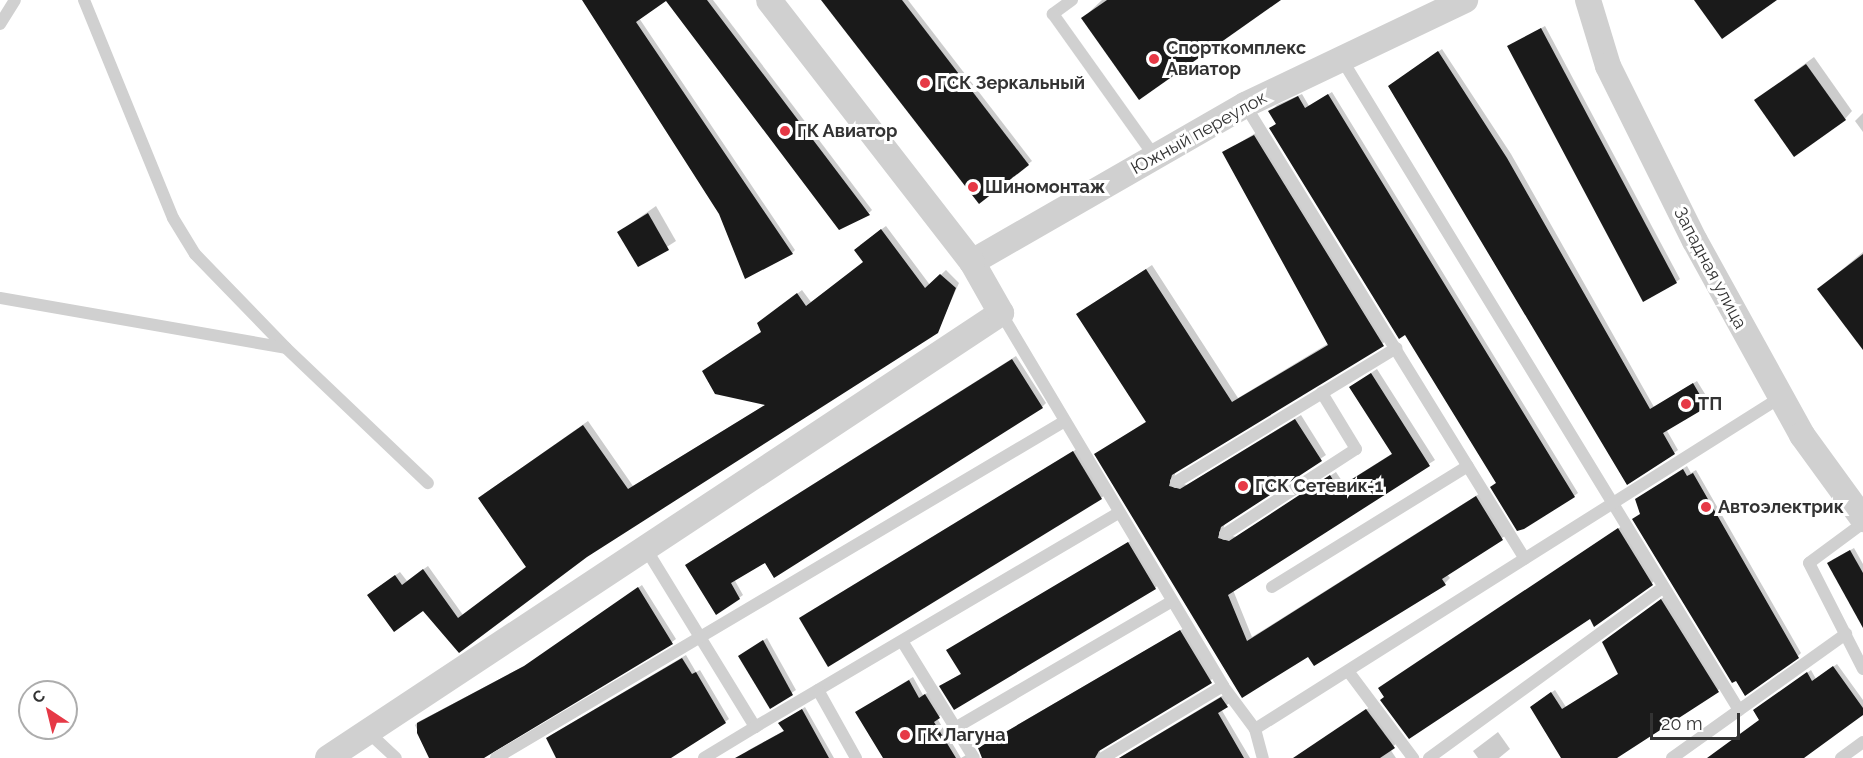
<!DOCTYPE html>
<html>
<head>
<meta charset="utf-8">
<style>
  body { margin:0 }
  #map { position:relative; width:1863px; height:758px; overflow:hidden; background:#fff; font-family:Raleway,sans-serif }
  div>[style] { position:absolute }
  .shadow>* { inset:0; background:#0003 }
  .building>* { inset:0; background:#1a1a1a }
  .service>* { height:12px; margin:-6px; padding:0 6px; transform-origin:6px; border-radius:6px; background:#d0d0d0 }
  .minor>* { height:26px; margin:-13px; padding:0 13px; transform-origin:13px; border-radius:13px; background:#d0d0d0 }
  .dots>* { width:16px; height:16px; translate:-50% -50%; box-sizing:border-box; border:3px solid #fff; border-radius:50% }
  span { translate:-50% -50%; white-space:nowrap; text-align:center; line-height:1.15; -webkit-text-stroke:6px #fff; paint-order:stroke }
  .poi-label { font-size:18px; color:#333; font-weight:700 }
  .left { translate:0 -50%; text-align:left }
  .street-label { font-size:18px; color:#333 }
  .north { position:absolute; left:18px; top:680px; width:60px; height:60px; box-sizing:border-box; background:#fff; border:2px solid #adadad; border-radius:50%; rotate:325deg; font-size:16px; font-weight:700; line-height:24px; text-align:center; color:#333 }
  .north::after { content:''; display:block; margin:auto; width:21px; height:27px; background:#e63946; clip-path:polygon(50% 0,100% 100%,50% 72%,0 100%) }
  .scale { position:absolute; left:1650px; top:713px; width:90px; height:27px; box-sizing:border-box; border:3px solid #333; border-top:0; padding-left:8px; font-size:18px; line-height:21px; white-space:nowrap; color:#333; -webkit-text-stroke:4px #fff; paint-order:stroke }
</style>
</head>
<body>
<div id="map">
  <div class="shadow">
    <i style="clip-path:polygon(584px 0,664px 0,639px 18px,795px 250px,792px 253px,720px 214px)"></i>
    <i style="clip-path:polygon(667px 0,713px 0,872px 210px,869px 213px)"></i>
    <i style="clip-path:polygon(823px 0,908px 0,1032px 161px,979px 202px)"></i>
    <i style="clip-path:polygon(1102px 0,1278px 0,1083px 18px)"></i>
    <i style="clip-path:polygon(1545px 26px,1680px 279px,1676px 282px,1509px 46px)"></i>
    <i style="clip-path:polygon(1442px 49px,1511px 154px,1654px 407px,1697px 381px,1710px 402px,1666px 429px,1678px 450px,1674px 453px,1390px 86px)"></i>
    <i style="clip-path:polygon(1814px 57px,1852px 111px,1845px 119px,1756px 100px)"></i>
    <i style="clip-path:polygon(1332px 92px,1578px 493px,1574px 496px,1497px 483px,1406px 333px,1271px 128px,1277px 123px,1270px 112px,1277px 105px,1302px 94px,1309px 106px)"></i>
    <i style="clip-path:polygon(1863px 113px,1863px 132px,1855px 121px)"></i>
    <i style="clip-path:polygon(1259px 131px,1388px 340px,1176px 471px,1173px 481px,1187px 485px,1301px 415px,1326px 455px,1225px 523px,1222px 533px,1236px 537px,1336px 472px,1344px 484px,1393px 453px,1350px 387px,1377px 369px,1435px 460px,1233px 590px,1252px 637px,1482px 492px,1508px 534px,1447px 574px,1450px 578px,1445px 583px,1309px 655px,1243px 696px,1096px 454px,1147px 421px,1078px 314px,1152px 265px,1238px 398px,1329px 343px,1224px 152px)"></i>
    <i style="clip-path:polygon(656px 206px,676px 241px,639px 265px,619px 232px)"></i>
    <i style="clip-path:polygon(886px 226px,930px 285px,946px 270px,959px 283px,937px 332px,586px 556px,459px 651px,424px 609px,373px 591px,400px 572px,407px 581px,428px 566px,463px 615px,527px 566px,484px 494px,588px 421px,633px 486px,767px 404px,764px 319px,802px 290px,811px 302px,865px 262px,860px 245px)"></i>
    <i style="clip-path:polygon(1863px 252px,1863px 348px,1819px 289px)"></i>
    <i style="clip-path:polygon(1016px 356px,1046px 403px,1042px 407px,775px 576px,766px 561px,734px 579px,743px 595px,739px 598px,690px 562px)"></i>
    <i style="clip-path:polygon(1077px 449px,1105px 495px,1101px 498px,804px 615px)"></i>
    <i style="clip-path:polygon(1687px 466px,1691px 473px,1696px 470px,1801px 653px,1798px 656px,1641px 513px,1641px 496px)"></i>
    <i style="clip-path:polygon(1622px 526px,1655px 580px,1652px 583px,1590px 616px,1380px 688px)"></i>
    <i style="clip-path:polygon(1132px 540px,1158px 585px,1155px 588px,941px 686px,962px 673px,952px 647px)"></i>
    <i style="clip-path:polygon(1854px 548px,1863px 564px,1863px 625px,1832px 560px)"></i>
    <i style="clip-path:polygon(642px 585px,676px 639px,672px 642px,478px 758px,430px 758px,415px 725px,418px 722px,530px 663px)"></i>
    <i style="clip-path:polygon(1665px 596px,1721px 688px,1615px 758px,1563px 758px,1535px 704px,1555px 690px,1566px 707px,1620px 673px,1607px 639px)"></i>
    <i style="clip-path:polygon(1184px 628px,1214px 678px,1100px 748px,1100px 758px,984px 758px,979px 749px,983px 745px)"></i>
    <i style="clip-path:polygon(767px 638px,796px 690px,770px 707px,739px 656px)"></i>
    <i style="clip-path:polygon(686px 655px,696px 672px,700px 670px,729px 719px,725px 722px,668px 758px,558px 758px,548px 738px,551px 735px)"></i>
    <i style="clip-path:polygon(1837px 664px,1863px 700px,1863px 713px,1802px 758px,1708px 758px,1760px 720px,1758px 707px,1811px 670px,1816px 679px)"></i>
    <i style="clip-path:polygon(913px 677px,923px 695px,929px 692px,942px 714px,937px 718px,961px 758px,968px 754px,972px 758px,885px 758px,857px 712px)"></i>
    <i style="clip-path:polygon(1225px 694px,1231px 702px,1221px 709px,1250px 758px,1119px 758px)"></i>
    <i style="clip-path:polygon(805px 707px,834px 758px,745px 758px,747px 751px,785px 730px,780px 723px)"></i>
    <i style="clip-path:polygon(1370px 707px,1397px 743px,1390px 749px,1396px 758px,1294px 758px)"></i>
    <i style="clip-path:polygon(1498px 732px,1510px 749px,1499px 758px,1478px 758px,1473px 751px)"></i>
  </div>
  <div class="building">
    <i style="clip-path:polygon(582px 0,707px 0,870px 215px,839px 230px,666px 1px,636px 22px,793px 254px,745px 279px,719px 214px)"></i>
    <i style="clip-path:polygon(821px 0,902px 0,1029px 165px,979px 204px)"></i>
    <i style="clip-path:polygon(1107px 0,1281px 0,1139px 100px,1081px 18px)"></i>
    <i style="clip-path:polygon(1694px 0,1777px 0,1722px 39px)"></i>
    <i style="clip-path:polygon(1541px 28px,1677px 283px,1643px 302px,1507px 46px)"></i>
    <i style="clip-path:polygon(1438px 51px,1507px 158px,1650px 409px,1693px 383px,1707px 407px,1663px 433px,1675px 454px,1627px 485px,1388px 86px)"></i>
    <i style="clip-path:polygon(1806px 64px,1846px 120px,1794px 157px,1754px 100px)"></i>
    <i style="clip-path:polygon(1328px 94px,1575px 497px,1524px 529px,1517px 531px,1490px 487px,1496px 483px,1405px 335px,1399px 339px,1269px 128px,1276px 124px,1268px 111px,1298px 96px,1305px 108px)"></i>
    <i style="clip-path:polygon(1254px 135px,1384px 346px,1172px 475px,1169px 486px,1180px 489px,1295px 419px,1322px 461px,1221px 527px,1218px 538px,1229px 541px,1330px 475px,1338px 488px,1392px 454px,1349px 387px,1371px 373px,1430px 466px,1228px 595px,1247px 641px,1476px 496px,1503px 540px,1442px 579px,1446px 585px,1314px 666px,1308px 657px,1242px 698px,1094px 454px,1146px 422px,1076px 314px,1146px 269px,1232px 402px,1328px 345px,1222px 152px)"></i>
    <i style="clip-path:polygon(648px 213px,669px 250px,638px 267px,617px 232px)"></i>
    <i style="clip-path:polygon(881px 229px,925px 288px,940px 274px,956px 288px,938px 333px,587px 557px,459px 653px,423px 611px,394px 632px,367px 595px,395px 575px,402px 585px,423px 569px,458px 618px,526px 567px,478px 498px,583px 425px,628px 489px,765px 405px,715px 394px,702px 371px,761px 332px,757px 323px,797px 293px,806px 306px,863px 262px,854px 250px)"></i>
    <i style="clip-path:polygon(1863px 254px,1863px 350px,1817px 289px)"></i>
    <i style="clip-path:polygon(1012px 359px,1043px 408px,774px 578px,765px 563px,731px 583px,740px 599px,716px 615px,685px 565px)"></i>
    <i style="clip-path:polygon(1073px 451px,1102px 499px,828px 667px,799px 618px)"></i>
    <i style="clip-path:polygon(1683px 469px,1687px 476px,1693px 473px,1799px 658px,1745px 696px,1736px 681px,1732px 683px,1632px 519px,1640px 514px,1635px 499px)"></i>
    <i style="clip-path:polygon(1618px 528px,1653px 585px,1594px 627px,1590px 619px,1409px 739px,1380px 700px,1384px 697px,1378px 688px)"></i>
    <i style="clip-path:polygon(1128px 542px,1156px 589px,954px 710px,939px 686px,961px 674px,946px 650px)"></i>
    <i style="clip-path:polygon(1850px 550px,1863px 573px,1863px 628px,1827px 563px)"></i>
    <i style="clip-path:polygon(638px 587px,673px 644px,484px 758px,429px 758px,417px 733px,417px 723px,524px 666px)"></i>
    <i style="clip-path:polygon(1661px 599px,1719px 692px,1617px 758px,1561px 758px,1530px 707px,1551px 692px,1562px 709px,1618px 674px,1602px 642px)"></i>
    <i style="clip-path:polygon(1180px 630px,1212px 683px,1099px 751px,1095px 758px,982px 758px,978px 748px)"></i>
    <i style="clip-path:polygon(763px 640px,793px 695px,770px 709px,738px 656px)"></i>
    <i style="clip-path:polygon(682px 658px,692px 674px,696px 672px,726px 723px,671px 758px,556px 758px,546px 738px)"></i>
    <i style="clip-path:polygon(1833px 666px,1863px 708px,1863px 715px,1804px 758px,1707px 758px,1759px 720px,1753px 710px,1807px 672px,1812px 681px)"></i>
    <i style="clip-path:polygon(909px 680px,919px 698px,925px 694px,940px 718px,934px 722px,956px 758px,883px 758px,855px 712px)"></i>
    <i style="clip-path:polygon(1221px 697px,1228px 707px,1218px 713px,1244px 758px,1119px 758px)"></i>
    <i style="clip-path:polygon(802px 709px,829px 758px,735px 758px,784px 731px,778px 723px)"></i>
    <i style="clip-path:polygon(1366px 709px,1395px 748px,1380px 758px,1293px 758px)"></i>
  </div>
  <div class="service">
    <i style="left:84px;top:0;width:235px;rotate:67.8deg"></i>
    <i style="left:173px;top:218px;width:42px;rotate:58.6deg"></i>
    <i style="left:195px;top:254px;width:131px;rotate:45.9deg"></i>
    <i style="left:286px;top:348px;width:196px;rotate:43.6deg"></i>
    <i style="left:1072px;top:0;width:24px;rotate:144deg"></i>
    <i style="left:1053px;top:14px;width:176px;rotate:54.5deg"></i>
    <i style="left:0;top:24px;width:28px;rotate:-58deg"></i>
    <i style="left:1341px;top:58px;width:764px;rotate:58.6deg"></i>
    <i style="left:1245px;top:105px;width:533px;rotate:58.34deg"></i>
    <i style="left:0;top:298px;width:290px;rotate:9.9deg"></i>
    <i style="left:1001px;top:313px;width:434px;rotate:59.2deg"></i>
    <i style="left:1223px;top:686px;width:54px;rotate:53.3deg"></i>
    <i style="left:1255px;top:729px;width:622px;rotate:-32.26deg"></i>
    <i style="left:1176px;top:482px;width:258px;rotate:-31.3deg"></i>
    <i style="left:1863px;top:523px;width:67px;rotate:143.5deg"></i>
    <i style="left:1809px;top:563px;width:119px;rotate:63deg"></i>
    <i style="left:1225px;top:534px;width:156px;rotate:-33deg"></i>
    <i style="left:1356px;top:449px;width:66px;rotate:-121.3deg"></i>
    <i style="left:646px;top:549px;width:209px;rotate:58.5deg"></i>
    <i style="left:755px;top:727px;width:422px;rotate:-30.5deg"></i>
    <i style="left:1272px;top:587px;width:230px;rotate:-31.7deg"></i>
    <i style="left:902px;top:641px;width:137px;rotate:58.4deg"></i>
    <i style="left:1348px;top:671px;width:109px;rotate:53.2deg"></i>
    <i style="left:818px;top:690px;width:78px;rotate:60.8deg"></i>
    <i style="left:955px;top:728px;width:251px;rotate:-30.3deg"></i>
    <i style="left:1255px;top:729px;width:30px;rotate:75deg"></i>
    <i style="left:368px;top:732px;width:38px;rotate:43deg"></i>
    <i style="left:496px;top:758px;width:661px;rotate:-30.64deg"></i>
    <i style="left:704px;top:758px;width:60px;rotate:-31.3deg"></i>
    <i style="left:1103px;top:758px;width:140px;rotate:-31deg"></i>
    <i style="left:1429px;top:758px;width:288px;rotate:-36.1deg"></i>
    <i style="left:1672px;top:758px;width:214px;rotate:-35.5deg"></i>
    <i style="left:1841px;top:758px;width:27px;rotate:-36deg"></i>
  </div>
  <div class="minor">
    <i style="left:1588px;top:0;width:69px;rotate:73.1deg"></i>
    <i style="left:1608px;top:66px;width:195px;rotate:63.6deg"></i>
    <i style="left:1695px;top:241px;width:222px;rotate:61.1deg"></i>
    <i style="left:1802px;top:435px;width:104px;rotate:54deg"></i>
    <i style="left:972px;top:262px;width:315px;rotate:-29.9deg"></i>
    <i style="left:1245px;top:105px;width:244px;rotate:-25.5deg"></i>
    <i style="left:328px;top:758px;width:807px;rotate:-33.47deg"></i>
    <i style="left:1001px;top:313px;width:59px;rotate:-119.6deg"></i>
    <i style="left:972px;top:262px;width:331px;rotate:-127.8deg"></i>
  </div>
  <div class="dots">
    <i style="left:1154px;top:59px;background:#e63946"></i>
    <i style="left:925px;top:83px;background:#e63946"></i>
    <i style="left:785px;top:131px;background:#e63946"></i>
    <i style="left:973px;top:187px;background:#e63946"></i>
    <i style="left:1686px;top:404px;background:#e63946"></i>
    <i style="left:1243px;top:486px;background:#e63946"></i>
    <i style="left:1706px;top:507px;background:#e63946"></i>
    <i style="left:905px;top:735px;background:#e63946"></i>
  </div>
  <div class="poi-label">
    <span class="left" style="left:1166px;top:59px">Спорткомплекс<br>Авиатор</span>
    <span class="left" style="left:937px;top:83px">ГСК Зеркальный</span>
    <span class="left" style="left:797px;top:131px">ГК Авиатор</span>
    <span class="left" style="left:985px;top:187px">Шиномонтаж</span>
    <span class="left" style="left:1698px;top:404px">ТП</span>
    <span class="left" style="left:1255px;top:486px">ГСК Сетевик-1</span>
    <span class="left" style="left:1718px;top:507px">Автоэлектрик</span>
    <span class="left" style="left:917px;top:735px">ГК Лагуна</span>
  </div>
  <div class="street-label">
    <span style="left:1199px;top:133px;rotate:-29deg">Южный переулок</span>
    <span style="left:1710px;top:268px;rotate:62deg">Западная улица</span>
  </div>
  <div class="north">С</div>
  <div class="scale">20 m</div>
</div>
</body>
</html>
